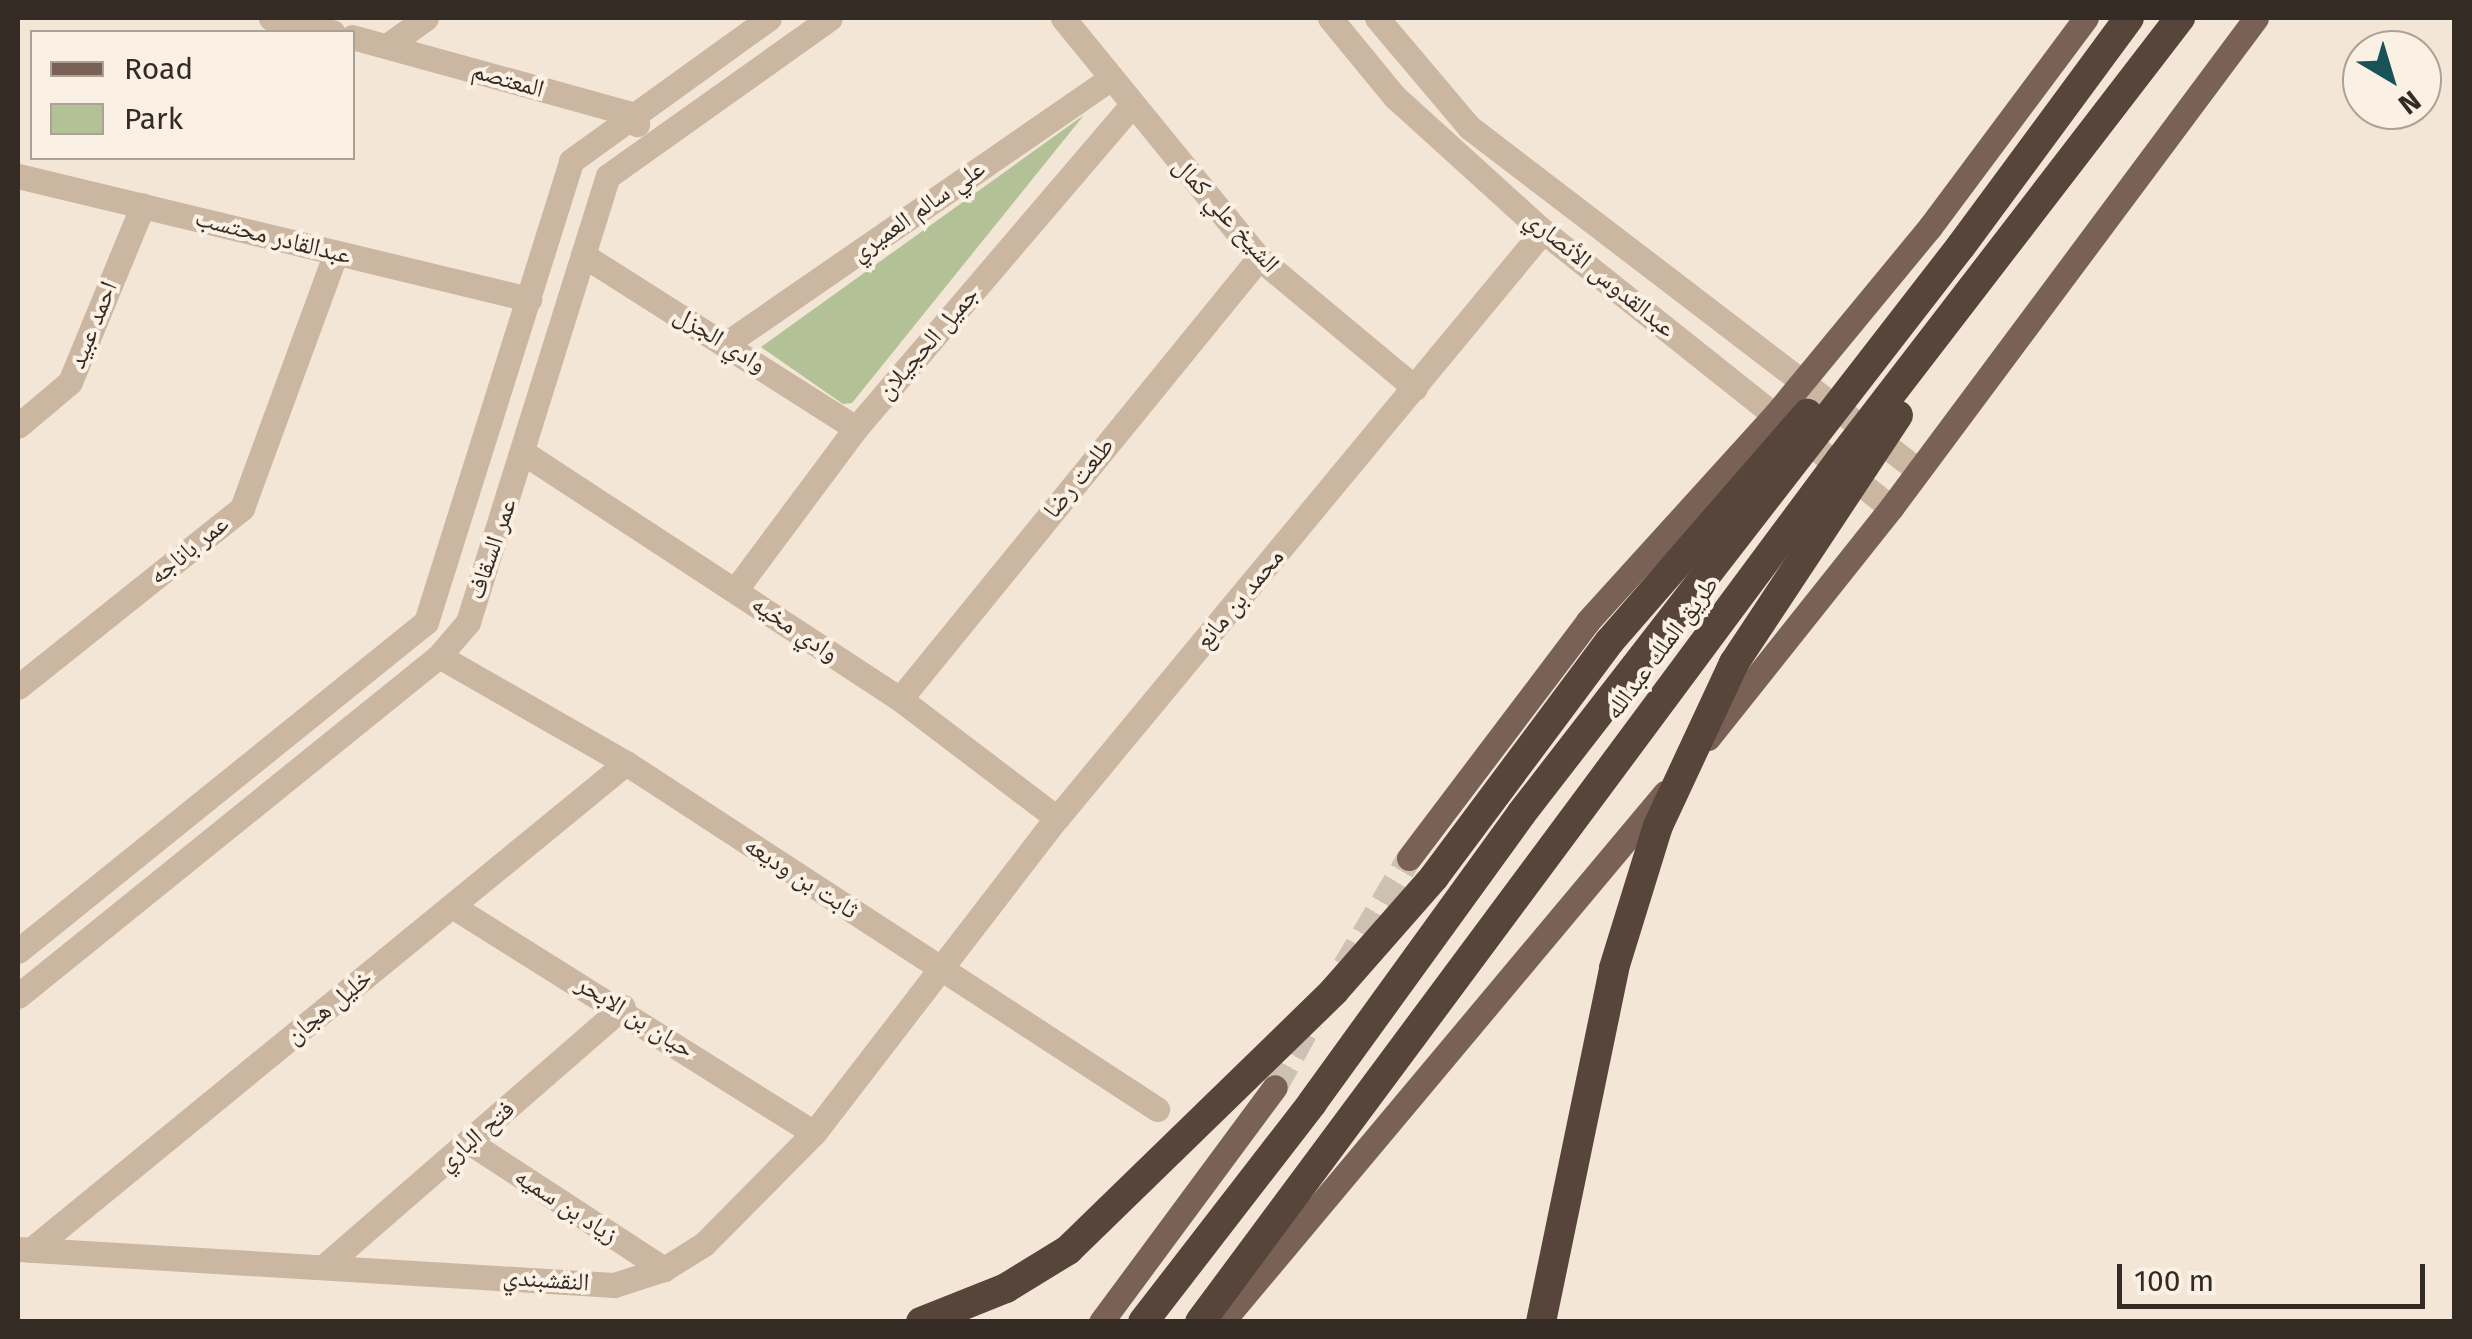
<!DOCTYPE html>
<html>
<head>
<meta charset="utf-8">
<style>
  body { margin:0 }
  #map { position:relative; width:2472px; height:1339px; overflow:hidden; background:#f3e6d7; font-family:"Fira Sans","Noto Naskh Arabic",sans-serif }
  div>[style] { position:absolute }
  .green>* { inset:0; background:#b2c296 }
  .major-tunnel>* { height:25px; margin-top:-12.5px; transform-origin:0; background:repeating-linear-gradient(90deg,#cdc1b3 0 25px,transparent 0 37px) }
  .minor>* { height:25px; margin:-12.5px; padding:0 12.5px; transform-origin:12.5px; border-radius:12.5px; background:#cbb6a2 }
  .major>* { height:25px; margin:-12.5px; padding:0 12.5px; transform-origin:12.5px; border-radius:12.5px; background:#796255 }
  .highway>* { height:30px; margin:-15px; padding:0 15px; transform-origin:15px; border-radius:15px; background:#57453b }
  span { translate:-50% -50%; white-space:nowrap; text-align:center; line-height:1.15; -webkit-text-stroke:8px #faf0e3; paint-order:stroke }
  .street-label { font-size:25px; color:#352b25 }
  .frame { position:absolute; inset:0; border:20px solid #352b25; pointer-events:none }
  .legend { position:absolute; left:30px; top:30px; width:325px; height:130px; box-sizing:border-box; background:#faf0e3; border:2px solid #aba197; margin:0; padding:12px 18px; list-style:none; font-size:30px; color:#352b25 }
  .legend li { display:flex; align-items:center; gap:20px; height:50px }
  .legend b { width:50px; border:2px solid #aba197 }
  .north { position:absolute; left:2342px; top:30px; width:100px; height:100px; box-sizing:border-box; background:#faf0e3; border:2px solid #aba197; border-radius:50%; rotate:142deg; font-size:28px; font-weight:700; line-height:40px; text-align:center; color:#352b25 }
  .north::after { content:''; display:block; margin:auto; width:35px; height:45px; background:#185359; clip-path:polygon(50% 0,100% 100%,50% 72%,0 100%) }
  .scale { position:absolute; left:2117px; top:1264px; width:308px; height:45px; box-sizing:border-box; border:5px solid #352b25; border-top:0; padding-left:12px; font-size:30px; line-height:35px; white-space:nowrap; color:#352b25; -webkit-text-stroke:8px #faf0e3; paint-order:stroke }
</style>
</head>
<body>
<div id="map">
  <div class="green">
    <i style="clip-path:polygon(1084px 115px,852px 403px,843px 404px,761px 347px)"></i>
  </div>
  <div class="major-tunnel">
    <i style="left:1345px;top:966px;width:126px;rotate:-59.3deg"></i>
    <i style="left:1275px;top:1087px;width:75px;rotate:-61.4deg"></i>
  </div>
  <div class="minor">
    <i style="left:271px;top:18px;width:63px;rotate:12.9deg"></i>
    <i style="left:1063px;top:18px;width:310px;rotate:50.8deg"></i>
    <i style="left:1259px;top:258px;width:203px;rotate:39.8deg"></i>
    <i style="left:1330px;top:18px;width:102px;rotate:50.6deg"></i>
    <i style="left:1395px;top:97px;width:200px;rotate:42.2deg"></i>
    <i style="left:1543px;top:231px;width:445px;rotate:38.5deg"></i>
    <i style="left:1377px;top:18px;width:143px;rotate:49.8deg"></i>
    <i style="left:1469px;top:127px;width:566px;rotate:37.4deg"></i>
    <i style="left:352px;top:37px;width:289px;rotate:15.4deg"></i>
    <i style="left:631px;top:114px;width:12px;rotate:59deg"></i>
    <i style="left:387px;top:46px;width:48px;rotate:-35.7deg"></i>
    <i style="left:18px;top:176px;width:526px;rotate:13.53deg"></i>
    <i style="left:583px;top:255px;width:323px;rotate:32.4deg"></i>
    <i style="left:727px;top:343px;width:464px;rotate:-34.6deg"></i>
    <i style="left:18px;top:426px;width:68px;rotate:-40.2deg"></i>
    <i style="left:70px;top:382px;width:191px;rotate:-67.6deg"></i>
    <i style="left:524px;top:453px;width:449px;rotate:33.2deg"></i>
    <i style="left:900px;top:699px;width:197px;rotate:37.2deg"></i>
    <i style="left:736px;top:589px;width:201px;rotate:-53.3deg"></i>
    <i style="left:856px;top:428px;width:423px;rotate:-49.5deg"></i>
    <i style="left:439px;top:656px;width:215px;rotate:29.8deg"></i>
    <i style="left:626px;top:763px;width:634px;rotate:33.09deg"></i>
    <i style="left:18px;top:687px;width:287px;rotate:-38.6deg"></i>
    <i style="left:242px;top:508px;width:272px;rotate:-69.8deg"></i>
    <i style="left:900px;top:699px;width:569px;rotate:-50.85deg"></i>
    <i style="left:452px;top:906px;width:427px;rotate:32.1deg"></i>
    <i style="left:18px;top:951px;width:524px;rotate:-38.88deg"></i>
    <i style="left:426px;top:622px;width:483px;rotate:-72.5deg"></i>
    <i style="left:571px;top:161px;width:244px;rotate:-35.8deg"></i>
    <i style="left:18px;top:996px;width:541px;rotate:-38.92deg"></i>
    <i style="left:439px;top:656px;width:45px;rotate:-49.5deg"></i>
    <i style="left:468px;top:622px;width:467px;rotate:-72.6deg"></i>
    <i style="left:608px;top:176px;width:272px;rotate:-35.4deg"></i>
    <i style="left:469px;top:1142px;width:233px;rotate:33.1deg"></i>
    <i style="left:18px;top:1249px;width:597px;rotate:3.46deg"></i>
    <i style="left:614px;top:1285px;width:52px;rotate:-17.7deg"></i>
    <i style="left:664px;top:1269px;width:47px;rotate:-32deg"></i>
    <i style="left:704px;top:1244px;width:156px;rotate:-45.3deg"></i>
    <i style="left:814px;top:1133px;width:398px;rotate:-52.4deg"></i>
    <i style="left:1057px;top:818px;width:762px;rotate:-50.38deg"></i>
    <i style="left:31px;top:1250px;width:769px;rotate:-39.3deg"></i>
    <i style="left:327px;top:1264px;width:392px;rotate:-41deg"></i>
  </div>
  <div class="major">
    <i style="left:1708px;top:738px;width:294px;rotate:-51.5deg"></i>
    <i style="left:1891px;top:508px;width:611px;rotate:-53.32deg"></i>
    <i style="left:1409px;top:858px;width:297px;rotate:-52.9deg"></i>
    <i style="left:1588px;top:621px;width:278px;rotate:-47.8deg"></i>
    <i style="left:1775px;top:415px;width:244px;rotate:-50.5deg"></i>
    <i style="left:1930px;top:227px;width:261px;rotate:-53.3deg"></i>
    <i style="left:1101px;top:1322px;width:292px;rotate:-53.5deg"></i>
    <i style="left:1222px;top:1322px;width:690px;rotate:-50.06deg"></i>
  </div>
  <div class="highway">
    <i style="left:921px;top:1322px;width:92px;rotate:-21.8deg"></i>
    <i style="left:1006px;top:1288px;width:73px;rotate:-31.5deg"></i>
    <i style="left:1068px;top:1250px;width:371px;rotate:-44.2deg"></i>
    <i style="left:1334px;top:991px;width:152px;rotate:-48.7deg"></i>
    <i style="left:1434px;top:877px;width:294px;rotate:-53.3deg"></i>
    <i style="left:1610px;top:641px;width:301px;rotate:-49deg"></i>
    <i style="left:1143px;top:1322px;width:277px;rotate:-52.3deg"></i>
    <i style="left:1312px;top:1103px;width:357px;rotate:-54.1deg"></i>
    <i style="left:1521px;top:814px;width:718px;rotate:-52.24deg"></i>
    <i style="left:1961px;top:246px;width:283px;rotate:-53.6deg"></i>
    <i style="left:1200px;top:1322px;width:1074px;rotate:-53.41deg"></i>
    <i style="left:1840px;top:460px;width:558px;rotate:-52.43deg"></i>
    <i style="left:1541px;top:1322px;width:361px;rotate:-78.3deg"></i>
    <i style="left:1614px;top:968px;width:149px;rotate:-72.8deg"></i>
    <i style="left:1658px;top:826px;width:180px;rotate:-65deg"></i>
    <i style="left:1734px;top:663px;width:297px;rotate:-56.5deg"></i>
  </div>
  <div class="street-label">
    <span style="left:508px;top:80px;rotate:16deg">المعتصم</span>
    <span style="left:918px;top:211px;rotate:-35deg">علي سالم العميري</span>
    <span style="left:1226px;top:215px;rotate:48deg">الشيخ علي كمال</span>
    <span style="left:273px;top:237px;rotate:14deg">عبدالقادر محتسب</span>
    <span style="left:1600px;top:274px;rotate:39deg">عبدالقدوس الأنصاري</span>
    <span style="left:93px;top:325px;rotate:-68deg">احمد عبيد</span>
    <span style="left:720px;top:340px;rotate:32deg">وادي الجزل</span>
    <span style="left:928px;top:343px;rotate:-49deg">جميل الحجيلان</span>
    <span style="left:1079px;top:478px;rotate:-51deg">طلعت رضا</span>
    <span style="left:492px;top:549px;rotate:-71deg">عمر السقاف</span>
    <span style="left:189px;top:550px;rotate:-39deg">عمر باناجه</span>
    <span style="left:1240px;top:599px;rotate:-50deg">محمد بن مانع</span>
    <span style="left:795px;top:629px;rotate:34deg">وادي مخيه</span>
    <span style="left:1662px;top:648px;rotate:-53deg">طريق الملك عبدالله</span>
    <span style="left:801px;top:878px;rotate:33deg">ثابت بن وديعه</span>
    <span style="left:329px;top:1007px;rotate:-39deg">خليل هجان</span>
    <span style="left:635px;top:1017px;rotate:32deg">حيان بن الابحر</span>
    <span style="left:476px;top:1136px;rotate:-41deg">فتح الباري</span>
    <span style="left:566px;top:1206px;rotate:33deg">زياد بن سميه</span>
    <span style="left:546px;top:1280px;rotate:4deg">النقشبندي</span>
  </div>
  <div class="frame"></div>
  <ul class="legend">
  <li><b style="height:12px;background:#796255"></b>Road</li>
  <li><b style="height:28px;background:#b2c296"></b>Park</li>
  </ul>
  <div class="north">N</div>
  <div class="scale">100 m</div>
</div>
</body>
</html>
